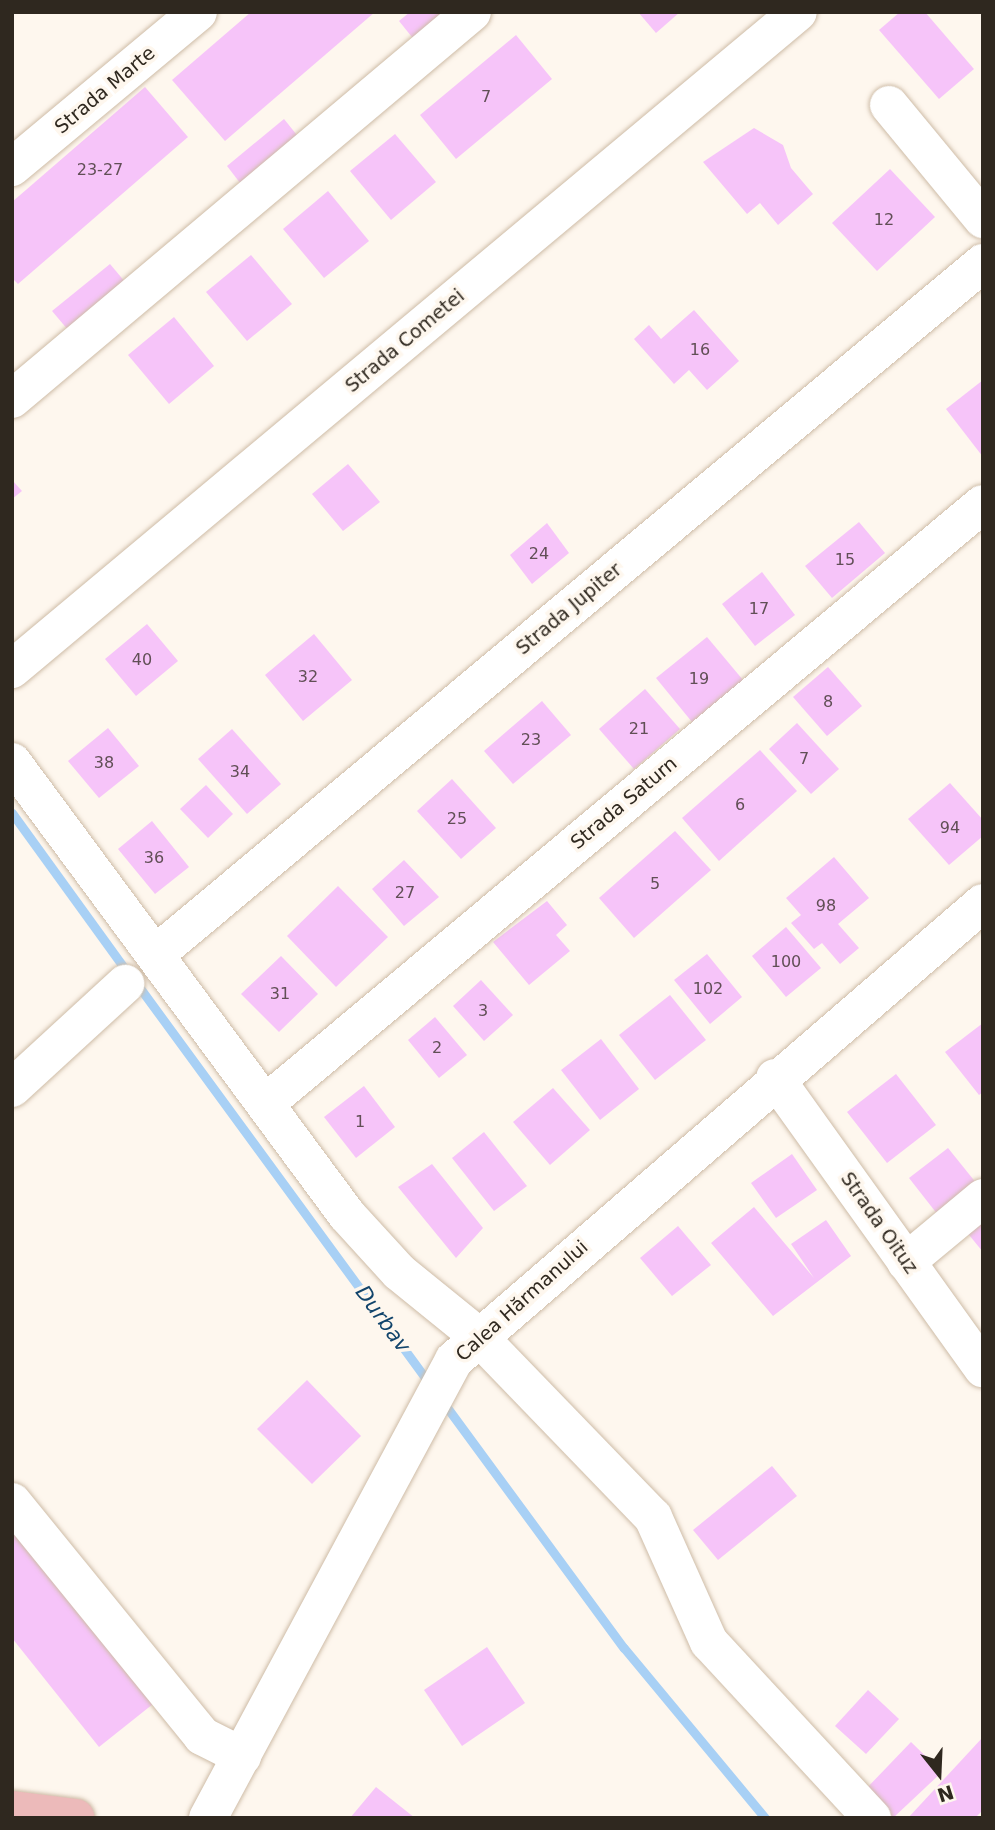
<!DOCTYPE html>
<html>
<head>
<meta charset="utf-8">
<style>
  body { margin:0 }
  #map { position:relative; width:995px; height:1830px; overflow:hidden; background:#fef7ee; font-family:"DejaVu Sans",sans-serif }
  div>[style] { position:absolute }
  .stream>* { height:9px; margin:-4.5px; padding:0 4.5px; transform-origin:4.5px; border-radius:4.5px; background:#a8d0f5 }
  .building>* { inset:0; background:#f6c4f9 }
  .roads { filter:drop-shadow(0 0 2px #cebca7) drop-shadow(0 0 2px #cebca7) }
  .minor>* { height:38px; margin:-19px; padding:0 19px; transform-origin:19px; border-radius:19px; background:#fff }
  .major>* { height:38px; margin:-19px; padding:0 19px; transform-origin:19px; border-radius:19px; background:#ecbaba }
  span { translate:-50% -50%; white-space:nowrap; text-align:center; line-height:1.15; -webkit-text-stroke:7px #fef7ee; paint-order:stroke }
  .number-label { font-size:16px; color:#614f56 }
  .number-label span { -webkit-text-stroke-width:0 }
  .street-label { font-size:19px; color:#2f281f }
  .water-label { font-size:21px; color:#11446b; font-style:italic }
  .frame { position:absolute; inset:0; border:14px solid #2f281f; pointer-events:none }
  .north { position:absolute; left:904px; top:1739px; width:70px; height:70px; -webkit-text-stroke:5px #fef7ee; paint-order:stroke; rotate:162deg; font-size:19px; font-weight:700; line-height:28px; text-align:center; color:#2f281f }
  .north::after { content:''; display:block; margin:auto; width:24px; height:32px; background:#2f281f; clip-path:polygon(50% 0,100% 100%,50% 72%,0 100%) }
</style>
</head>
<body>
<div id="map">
  <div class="stream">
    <i style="left:12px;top:813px;width:198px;rotate:54.1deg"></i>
    <i style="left:137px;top:984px;width:497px;rotate:53.8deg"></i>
    <i style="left:443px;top:1402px;width:305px;rotate:53.7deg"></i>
    <i style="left:624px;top:1648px;width:221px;rotate:50.3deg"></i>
  </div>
  <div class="building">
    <i style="clip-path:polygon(251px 12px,375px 12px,225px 141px,172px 80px)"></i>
    <i style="clip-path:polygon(410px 12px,462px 12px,420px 47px,399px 21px)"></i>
    <i style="clip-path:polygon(638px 12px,680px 12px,656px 33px)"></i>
    <i style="clip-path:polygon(900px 12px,925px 12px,974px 69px,939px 99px,879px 30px)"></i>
    <i style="clip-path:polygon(516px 35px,552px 79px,456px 159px,420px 115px)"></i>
    <i style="clip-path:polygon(145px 87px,188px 137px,18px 284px,12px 278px,12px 202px)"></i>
    <i style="clip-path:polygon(284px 119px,305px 145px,247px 192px,227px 166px)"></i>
    <i style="clip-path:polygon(754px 128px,783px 145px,791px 168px,813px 194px,778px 225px,760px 203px,747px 214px,703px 162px)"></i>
    <i style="clip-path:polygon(395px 134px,436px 182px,391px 220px,350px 171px)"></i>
    <i style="clip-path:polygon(890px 169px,935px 217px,877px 271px,832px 223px)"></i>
    <i style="clip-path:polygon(328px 191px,369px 241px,324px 278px,283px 229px)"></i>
    <i style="clip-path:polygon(251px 255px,292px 304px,247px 341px,206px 292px)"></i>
    <i style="clip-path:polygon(110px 264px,131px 289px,74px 337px,52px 311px)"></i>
    <i style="clip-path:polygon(694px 310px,739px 361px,707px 390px,689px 370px,674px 384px,634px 339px,649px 325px,661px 339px)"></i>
    <i style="clip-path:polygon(174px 317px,214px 366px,169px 404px,128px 355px)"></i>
    <i style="clip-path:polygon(983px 380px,983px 457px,946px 409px)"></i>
    <i style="clip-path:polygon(348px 464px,380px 502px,343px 531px,312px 494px)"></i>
    <i style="clip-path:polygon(12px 480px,22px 491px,12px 499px)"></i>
    <i style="clip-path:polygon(859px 522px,885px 553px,832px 598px,805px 566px)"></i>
    <i style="clip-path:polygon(547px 523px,569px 553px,532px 584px,510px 555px)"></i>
    <i style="clip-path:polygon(762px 572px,795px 615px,755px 646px,722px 604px)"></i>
    <i style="clip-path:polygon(147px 624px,178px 661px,136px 696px,105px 659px)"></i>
    <i style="clip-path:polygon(314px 634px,352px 680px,303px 721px,265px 675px)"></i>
    <i style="clip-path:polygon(707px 637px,743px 680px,692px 722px,656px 678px)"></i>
    <i style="clip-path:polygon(828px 667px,862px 706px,827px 736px,793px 697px)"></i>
    <i style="clip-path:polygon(645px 689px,680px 729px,634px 769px,599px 729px)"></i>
    <i style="clip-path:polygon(542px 701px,571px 735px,513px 784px,484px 751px)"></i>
    <i style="clip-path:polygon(797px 723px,839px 769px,811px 794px,769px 749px)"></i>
    <i style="clip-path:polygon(108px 728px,139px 766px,99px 798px,68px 761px)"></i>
    <i style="clip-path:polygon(232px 729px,281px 784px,247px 814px,198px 759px)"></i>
    <i style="clip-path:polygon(760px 750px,797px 791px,719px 861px,682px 818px)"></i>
    <i style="clip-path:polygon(452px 779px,496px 828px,461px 859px,417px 811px)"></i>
    <i style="clip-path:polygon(950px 783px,983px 820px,983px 836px,949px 865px,908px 819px)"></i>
    <i style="clip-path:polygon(206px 785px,233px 814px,208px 838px,180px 809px)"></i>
    <i style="clip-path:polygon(152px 821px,189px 867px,155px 894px,118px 849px)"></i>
    <i style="clip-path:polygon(675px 831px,711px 870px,634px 938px,599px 898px)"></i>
    <i style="clip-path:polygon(834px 857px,869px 898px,838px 924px,859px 948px,840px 964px,822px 943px,814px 949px,791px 923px,801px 915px,786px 898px)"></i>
    <i style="clip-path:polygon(404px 860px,439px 897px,404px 926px,372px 889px)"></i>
    <i style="clip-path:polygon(338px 886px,388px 937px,336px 987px,287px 936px)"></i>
    <i style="clip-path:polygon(547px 901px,567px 925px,556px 935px,570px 951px,529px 985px,493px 942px)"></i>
    <i style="clip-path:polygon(786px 927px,821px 968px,786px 997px,752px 956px)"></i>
    <i style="clip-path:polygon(707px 954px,742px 997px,710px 1024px,674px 980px)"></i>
    <i style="clip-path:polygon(281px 956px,318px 994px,279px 1032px,241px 994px)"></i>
    <i style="clip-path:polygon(481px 980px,513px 1015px,484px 1041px,453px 1006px)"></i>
    <i style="clip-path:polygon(670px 995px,706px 1040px,655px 1080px,619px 1035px)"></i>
    <i style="clip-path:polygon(435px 1017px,467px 1055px,439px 1078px,408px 1040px)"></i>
    <i style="clip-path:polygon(983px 1023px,983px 1092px,979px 1095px,945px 1052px)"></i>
    <i style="clip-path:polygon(601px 1039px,639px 1089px,600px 1120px,561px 1070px)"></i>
    <i style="clip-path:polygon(896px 1074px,936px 1125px,887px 1163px,847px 1112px)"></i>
    <i style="clip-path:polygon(364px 1086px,395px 1127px,356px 1158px,324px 1117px)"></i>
    <i style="clip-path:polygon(553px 1088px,590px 1130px,550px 1165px,513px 1122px)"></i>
    <i style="clip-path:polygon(484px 1132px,527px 1186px,494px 1211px,452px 1158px)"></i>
    <i style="clip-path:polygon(948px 1148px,977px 1184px,938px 1215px,909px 1178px)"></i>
    <i style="clip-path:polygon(792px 1154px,817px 1190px,776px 1218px,751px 1183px)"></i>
    <i style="clip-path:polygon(432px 1164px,483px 1228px,456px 1258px,398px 1187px)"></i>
    <i style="clip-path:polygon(754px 1207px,814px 1278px,791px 1244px,826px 1220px,851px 1256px,773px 1316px,711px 1243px)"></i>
    <i style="clip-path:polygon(983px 1216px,983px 1252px,965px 1230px)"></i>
    <i style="clip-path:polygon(678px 1226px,711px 1265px,672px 1296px,640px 1258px)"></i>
    <i style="clip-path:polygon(307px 1380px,361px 1436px,312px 1484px,257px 1429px)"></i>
    <i style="clip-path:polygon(772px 1466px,797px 1496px,718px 1560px,693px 1530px)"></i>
    <i style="clip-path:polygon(12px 1527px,153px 1704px,99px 1747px,12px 1638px)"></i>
    <i style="clip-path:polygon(487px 1647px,525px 1703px,462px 1746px,424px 1690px)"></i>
    <i style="clip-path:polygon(868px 1690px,899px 1719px,866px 1754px,835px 1726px)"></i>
    <i style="clip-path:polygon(983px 1737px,983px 1810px,975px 1818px,908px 1818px)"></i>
    <i style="clip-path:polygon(911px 1742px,942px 1772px,893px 1818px,864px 1791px)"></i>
    <i style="clip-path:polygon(376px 1787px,415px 1818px,350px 1818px)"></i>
  </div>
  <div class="roads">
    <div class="minor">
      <i style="left:889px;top:105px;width:148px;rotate:50.5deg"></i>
      <i style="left:12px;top:167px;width:242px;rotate:-39.8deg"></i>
      <i style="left:12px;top:399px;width:601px;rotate:-40.07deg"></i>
      <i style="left:12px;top:669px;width:1024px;rotate:-39.89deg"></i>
      <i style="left:12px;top:762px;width:563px;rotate:53.52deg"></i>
      <i style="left:347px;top:1215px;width:77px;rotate:47.6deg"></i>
      <i style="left:399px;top:1272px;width:102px;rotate:39deg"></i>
      <i style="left:478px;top:1336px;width:252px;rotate:46deg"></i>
      <i style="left:653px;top:1517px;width:137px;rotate:65.9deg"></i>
      <i style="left:709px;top:1642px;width:240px;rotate:47.2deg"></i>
      <i style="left:156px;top:954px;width:1078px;rotate:-39.88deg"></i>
      <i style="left:775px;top:1078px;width:357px;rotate:54.4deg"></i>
      <i style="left:12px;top:1088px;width:154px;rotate:-42.6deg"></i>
      <i style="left:266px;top:1103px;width:934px;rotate:-39.88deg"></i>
      <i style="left:906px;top:1262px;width:100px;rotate:-39.7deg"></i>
      <i style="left:12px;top:1502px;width:301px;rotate:50.9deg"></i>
      <i style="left:202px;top:1736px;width:45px;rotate:26.6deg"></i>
      <i style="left:208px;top:1818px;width:520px;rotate:-61.76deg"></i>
      <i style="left:454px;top:1360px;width:699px;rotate:-40.82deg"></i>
    </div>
    <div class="major">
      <i style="left:12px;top:1810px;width:64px;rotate:7.1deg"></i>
    </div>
  </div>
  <div class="number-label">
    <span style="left:486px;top:97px">7</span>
    <span style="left:100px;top:170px">23-27</span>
    <span style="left:884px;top:220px">12</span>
    <span style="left:700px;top:350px">16</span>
    <span style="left:539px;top:554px">24</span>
    <span style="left:845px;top:560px">15</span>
    <span style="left:759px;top:609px">17</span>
    <span style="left:142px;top:660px">40</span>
    <span style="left:308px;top:677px">32</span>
    <span style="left:699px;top:679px">19</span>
    <span style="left:828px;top:702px">8</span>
    <span style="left:639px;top:729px">21</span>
    <span style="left:531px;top:740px">23</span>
    <span style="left:804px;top:759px">7</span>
    <span style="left:104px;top:763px">38</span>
    <span style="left:240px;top:772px">34</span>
    <span style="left:740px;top:805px">6</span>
    <span style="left:457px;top:819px">25</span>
    <span style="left:950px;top:828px">94</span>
    <span style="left:154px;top:858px">36</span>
    <span style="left:655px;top:884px">5</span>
    <span style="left:405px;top:893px">27</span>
    <span style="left:826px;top:906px">98</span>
    <span style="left:786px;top:962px">100</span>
    <span style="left:708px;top:989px">102</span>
    <span style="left:280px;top:994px">31</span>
    <span style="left:483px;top:1011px">3</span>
    <span style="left:437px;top:1048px">2</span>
    <span style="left:360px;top:1122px">1</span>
  </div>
  <div class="street-label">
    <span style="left:105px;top:90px;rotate:-40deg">Strada Marte</span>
    <span style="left:405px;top:341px;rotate:-40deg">Strada Cometei</span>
    <span style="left:569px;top:609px;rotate:-40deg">Strada Jupiter</span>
    <span style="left:624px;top:803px;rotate:-40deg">Strada Saturn</span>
    <span style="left:879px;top:1223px;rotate:55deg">Strada Oituz</span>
    <span style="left:522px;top:1301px;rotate:-42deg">Calea Hărmanului</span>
  </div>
  <div class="water-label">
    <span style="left:383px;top:1319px;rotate:54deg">Durbav</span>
  </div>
  <div class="frame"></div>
  <div class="north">N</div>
</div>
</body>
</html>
